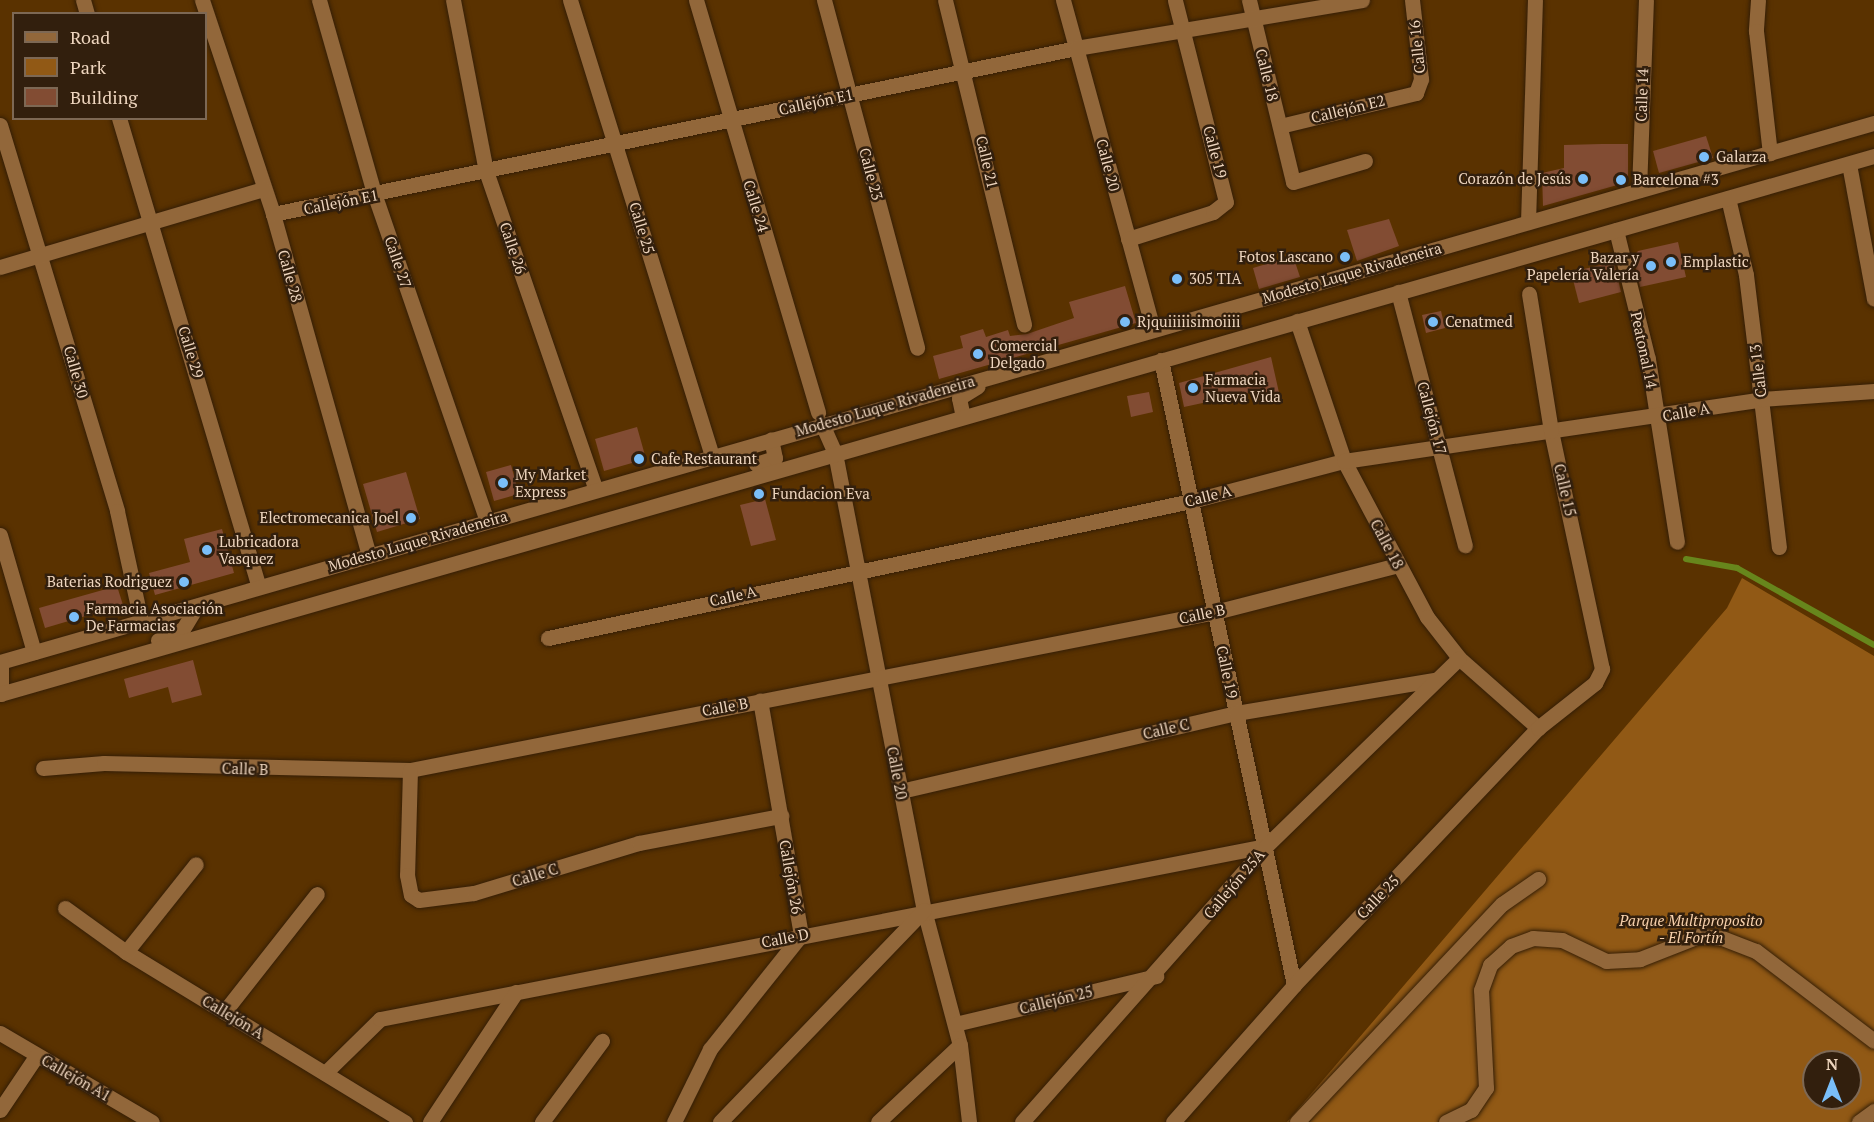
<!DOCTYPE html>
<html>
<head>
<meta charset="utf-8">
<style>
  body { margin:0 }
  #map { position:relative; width:1874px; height:1122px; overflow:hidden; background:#5a3200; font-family:"PT Serif",serif }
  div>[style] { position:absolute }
  .green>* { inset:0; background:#915915 }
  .stream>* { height:6px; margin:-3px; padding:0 3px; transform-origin:3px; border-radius:3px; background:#67861c }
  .building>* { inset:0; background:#824c33 }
  .roads { filter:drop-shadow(0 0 2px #341e06) drop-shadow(0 0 2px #341e06) }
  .minor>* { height:15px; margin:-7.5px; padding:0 7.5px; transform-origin:7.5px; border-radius:7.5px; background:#92673a }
  .dots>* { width:16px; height:16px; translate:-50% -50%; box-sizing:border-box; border:3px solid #321f0d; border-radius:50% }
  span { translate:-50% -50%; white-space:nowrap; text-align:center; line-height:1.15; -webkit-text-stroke:5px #321f0d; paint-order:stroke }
  .street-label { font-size:15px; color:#eed5be }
  .poi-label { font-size:15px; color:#eed5be }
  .left { translate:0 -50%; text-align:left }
  .right { translate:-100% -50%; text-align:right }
  .park-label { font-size:15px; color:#f7d0ab; font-style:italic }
  .legend { position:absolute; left:12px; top:12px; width:195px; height:108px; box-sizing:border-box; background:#321f0d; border:2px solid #7d6854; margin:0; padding:8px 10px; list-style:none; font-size:18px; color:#eed5be }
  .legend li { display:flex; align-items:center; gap:12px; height:30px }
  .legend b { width:30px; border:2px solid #7d6854 }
  .north { position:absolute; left:1802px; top:1050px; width:60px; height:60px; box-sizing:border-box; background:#321f0d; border:2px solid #7d6854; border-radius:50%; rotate:0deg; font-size:16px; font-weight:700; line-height:24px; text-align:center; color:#eed5be }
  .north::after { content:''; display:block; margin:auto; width:21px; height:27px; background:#7abef8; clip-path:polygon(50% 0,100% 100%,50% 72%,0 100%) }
</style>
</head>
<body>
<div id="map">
  <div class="green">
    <i style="clip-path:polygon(evenodd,1742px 578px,1874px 656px,1874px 1122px,1287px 1122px,1727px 608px,1742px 578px,1814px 1062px,1850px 1062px,1850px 1098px,1814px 1098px,1814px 1062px)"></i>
  </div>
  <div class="stream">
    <i style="left:1686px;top:559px;width:52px;rotate:10deg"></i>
    <i style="left:1737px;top:568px;width:157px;rotate:29.3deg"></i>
  </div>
  <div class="building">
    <i style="clip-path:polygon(1706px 136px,1713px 158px,1659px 173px,1653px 151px)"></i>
    <i style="clip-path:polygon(1602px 144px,1628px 144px,1628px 182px,1543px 206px,1542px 173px,1564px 168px,1564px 145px)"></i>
    <i style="clip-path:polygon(1389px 219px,1399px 246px,1357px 261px,1347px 230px)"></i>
    <i style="clip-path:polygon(1678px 242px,1686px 277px,1640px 287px,1633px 257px,1638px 251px)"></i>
    <i style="clip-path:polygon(1293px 256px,1300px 277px,1259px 289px,1253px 268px)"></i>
    <i style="clip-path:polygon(1614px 262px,1621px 292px,1579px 303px,1571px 272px)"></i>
    <i style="clip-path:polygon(1125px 286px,1136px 323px,939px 379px,933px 356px,963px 348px,960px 336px,983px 329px,986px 337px,1008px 330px,1010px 336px,1027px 334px,1074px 318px,1069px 302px)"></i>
    <i style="clip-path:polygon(1441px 311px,1445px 328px,1426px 333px,1422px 315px)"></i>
    <i style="clip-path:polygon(1271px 357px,1280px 397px,1260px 401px,1258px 391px,1184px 407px,1179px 383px)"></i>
    <i style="clip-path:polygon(1149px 392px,1153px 412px,1131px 417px,1127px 396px)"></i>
    <i style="clip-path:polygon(637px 427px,646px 459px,604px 471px,595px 439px)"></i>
    <i style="clip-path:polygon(511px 465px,519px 494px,494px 501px,486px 472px)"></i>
    <i style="clip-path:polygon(406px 472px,420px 519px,377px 532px,363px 484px)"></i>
    <i style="clip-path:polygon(765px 499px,776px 540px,751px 546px,740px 505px)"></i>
    <i style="clip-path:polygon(222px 529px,234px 573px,155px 595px,149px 573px,190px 562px,184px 539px)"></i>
    <i style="clip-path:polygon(117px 586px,123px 605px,45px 628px,39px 608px)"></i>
    <i style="clip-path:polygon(193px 660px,202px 695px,172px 703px,168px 687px,129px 698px,124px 679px)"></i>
  </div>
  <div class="roads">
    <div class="minor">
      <i style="left:83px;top:0;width:15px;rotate:74deg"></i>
      <i style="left:202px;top:0;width:225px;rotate:71.6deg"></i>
      <i style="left:273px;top:214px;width:354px;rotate:74.3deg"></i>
      <i style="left:319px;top:0;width:204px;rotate:74.1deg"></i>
      <i style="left:375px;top:196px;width:344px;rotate:71deg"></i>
      <i style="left:453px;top:0;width:174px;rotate:79.1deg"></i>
      <i style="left:486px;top:171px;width:337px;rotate:71deg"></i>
      <i style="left:570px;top:0;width:478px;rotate:72.7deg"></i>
      <i style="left:696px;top:0;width:430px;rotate:73.5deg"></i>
      <i style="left:824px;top:0;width:360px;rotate:75deg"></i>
      <i style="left:945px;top:0;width:334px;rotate:76.3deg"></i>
      <i style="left:1063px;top:0;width:342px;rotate:74.7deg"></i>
      <i style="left:1249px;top:0;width:187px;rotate:76.4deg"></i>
      <i style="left:1293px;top:182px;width:75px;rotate:-16.3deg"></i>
      <i style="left:1758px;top:0;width:31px;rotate:94deg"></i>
      <i style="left:1756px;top:31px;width:123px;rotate:83.5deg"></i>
      <i style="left:119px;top:118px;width:489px;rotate:73.4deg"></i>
      <i style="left:0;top:125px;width:403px;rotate:73.1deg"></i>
      <i style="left:117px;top:511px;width:113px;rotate:77.7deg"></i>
      <i style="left:1280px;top:126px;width:140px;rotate:-13.6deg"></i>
      <i style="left:1416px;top:93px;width:15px;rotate:-70deg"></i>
      <i style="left:1421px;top:79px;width:80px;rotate:-96.5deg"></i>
      <i style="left:1849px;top:164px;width:137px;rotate:79.5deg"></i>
      <i style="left:1639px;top:190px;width:190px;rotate:-87.9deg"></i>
      <i style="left:1728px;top:198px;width:79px;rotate:76.8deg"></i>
      <i style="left:1746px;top:275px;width:274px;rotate:83.1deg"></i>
      <i style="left:273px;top:214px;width:820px;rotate:-11.68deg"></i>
      <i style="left:1076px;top:48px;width:290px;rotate:-9.5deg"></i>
      <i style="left:1528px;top:222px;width:222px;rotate:-88.2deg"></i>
      <i style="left:1616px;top:230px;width:133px;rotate:76.1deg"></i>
      <i style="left:1648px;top:359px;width:185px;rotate:81deg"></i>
      <i style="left:1128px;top:239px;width:89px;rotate:-17.6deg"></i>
      <i style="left:1213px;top:212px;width:16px;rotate:-38deg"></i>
      <i style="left:1226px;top:202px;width:208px;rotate:-104.2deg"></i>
      <i style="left:0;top:267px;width:275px;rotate:-16.5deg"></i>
      <i style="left:1398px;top:292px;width:262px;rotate:75.2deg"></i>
      <i style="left:1297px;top:321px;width:148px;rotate:71.4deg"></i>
      <i style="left:1344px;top:461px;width:177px;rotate:62deg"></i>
      <i style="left:1427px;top:617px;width:52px;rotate:52deg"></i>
      <i style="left:1459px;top:658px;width:106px;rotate:41.5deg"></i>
      <i style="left:1161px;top:360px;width:639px;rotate:77.99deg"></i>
      <i style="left:963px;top:417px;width:19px;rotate:-102deg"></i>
      <i style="left:959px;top:398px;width:22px;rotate:-32deg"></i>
      <i style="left:822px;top:424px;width:32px;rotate:66deg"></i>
      <i style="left:835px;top:453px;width:466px;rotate:79deg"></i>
      <i style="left:924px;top:910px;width:140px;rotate:75.1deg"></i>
      <i style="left:960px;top:1045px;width:78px;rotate:83.3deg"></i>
      <i style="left:756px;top:464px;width:20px;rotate:-18deg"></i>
      <i style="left:775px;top:458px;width:19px;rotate:-102deg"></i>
      <i style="left:0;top:535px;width:122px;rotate:73.8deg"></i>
      <i style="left:548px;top:638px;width:657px;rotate:-12.03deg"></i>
      <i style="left:1191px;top:501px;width:158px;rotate:-14.7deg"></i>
      <i style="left:1344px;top:461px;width:423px;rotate:-8.4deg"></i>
      <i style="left:1762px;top:399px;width:112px;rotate:-4.1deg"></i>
      <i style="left:158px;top:640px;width:27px;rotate:-24deg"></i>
      <i style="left:183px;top:629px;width:27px;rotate:-59deg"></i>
      <i style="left:0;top:662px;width:1950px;rotate:-16.05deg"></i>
      <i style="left:1px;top:662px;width:32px;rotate:90deg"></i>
      <i style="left:0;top:694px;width:1950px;rotate:-16.02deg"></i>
      <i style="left:43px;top:768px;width:61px;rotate:-4.7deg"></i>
      <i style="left:104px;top:763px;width:306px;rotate:1.3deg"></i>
      <i style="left:410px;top:770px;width:820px;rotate:-11.1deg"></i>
      <i style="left:1215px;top:612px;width:189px;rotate:-14.4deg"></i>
      <i style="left:410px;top:770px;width:105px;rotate:91.6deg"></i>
      <i style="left:407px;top:875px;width:20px;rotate:79deg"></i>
      <i style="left:411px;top:895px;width:9px;rotate:32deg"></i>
      <i style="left:419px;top:900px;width:55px;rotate:-7.3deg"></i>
      <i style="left:474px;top:893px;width:172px;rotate:-16.9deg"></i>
      <i style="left:639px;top:843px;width:145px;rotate:-10.8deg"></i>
      <i style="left:901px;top:791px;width:344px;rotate:-13.1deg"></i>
      <i style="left:1236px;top:713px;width:201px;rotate:-9.5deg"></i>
      <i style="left:65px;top:908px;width:75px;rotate:35.8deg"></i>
      <i style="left:126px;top:952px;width:327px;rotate:31.4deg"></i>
      <i style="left:126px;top:952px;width:112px;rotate:-51.5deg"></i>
      <i style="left:224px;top:1012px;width:150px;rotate:-51.8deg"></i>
      <i style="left:955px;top:1024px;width:207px;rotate:-13.4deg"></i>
      <i style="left:0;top:1033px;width:176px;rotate:30.4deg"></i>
      <i style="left:325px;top:1073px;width:77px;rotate:-44.5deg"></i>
      <i style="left:380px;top:1019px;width:903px;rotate:-11.05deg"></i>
      <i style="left:0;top:1110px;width:66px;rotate:-56.1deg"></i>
      <i style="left:430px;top:1122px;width:156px;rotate:-56.5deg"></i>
      <i style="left:542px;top:1122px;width:101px;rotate:-53.5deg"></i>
      <i style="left:674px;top:1122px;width:81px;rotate:-63.7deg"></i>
      <i style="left:710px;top:1049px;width:146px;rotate:-51.4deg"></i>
      <i style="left:801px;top:935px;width:238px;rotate:-99.9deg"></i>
      <i style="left:720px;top:1122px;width:294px;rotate:-46.1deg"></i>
      <i style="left:878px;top:1122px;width:112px;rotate:-43.2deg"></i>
      <i style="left:1022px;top:1122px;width:368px;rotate:-48.5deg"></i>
      <i style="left:1266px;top:846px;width:269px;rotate:-44.2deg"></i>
      <i style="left:1173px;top:1122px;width:183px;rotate:-48.5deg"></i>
      <i style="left:1294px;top:985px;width:354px;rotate:-46.5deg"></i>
      <i style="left:1538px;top:728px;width:73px;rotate:-38.3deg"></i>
      <i style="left:1595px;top:683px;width:16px;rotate:-63deg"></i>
      <i style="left:1602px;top:669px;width:243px;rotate:-102.1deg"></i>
      <i style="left:1551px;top:431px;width:139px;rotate:-99.1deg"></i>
      <i style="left:1297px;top:1122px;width:299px;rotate:-46.8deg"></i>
      <i style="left:1502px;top:904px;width:44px;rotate:-34.8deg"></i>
      <i style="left:1446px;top:1122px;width:28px;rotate:-26deg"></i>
      <i style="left:1471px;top:1110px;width:27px;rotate:-56deg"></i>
      <i style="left:1486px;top:1088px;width:98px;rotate:-92.9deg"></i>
      <i style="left:1481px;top:990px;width:27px;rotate:-70deg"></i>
      <i style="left:1490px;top:965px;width:28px;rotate:-42deg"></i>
      <i style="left:1511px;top:946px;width:23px;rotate:-20deg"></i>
      <i style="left:1533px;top:938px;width:29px;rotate:4deg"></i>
      <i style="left:1562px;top:940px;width:49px;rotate:25.5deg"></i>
      <i style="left:1606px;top:961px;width:34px;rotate:-3deg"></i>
      <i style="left:1640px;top:959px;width:63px;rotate:-21.3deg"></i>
      <i style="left:1699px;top:936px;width:23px;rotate:5deg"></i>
      <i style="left:1722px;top:938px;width:36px;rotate:21deg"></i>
      <i style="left:1756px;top:951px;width:148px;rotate:37.3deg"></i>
      <i style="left:1859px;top:1122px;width:19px;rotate:-36deg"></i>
    </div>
  </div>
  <div class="dots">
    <i style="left:1704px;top:157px;background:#7abef8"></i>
    <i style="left:1583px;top:179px;background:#7abef8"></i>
    <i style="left:1621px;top:180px;background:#7abef8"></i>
    <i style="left:1345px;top:257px;background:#7abef8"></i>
    <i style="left:1671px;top:262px;background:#7abef8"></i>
    <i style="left:1651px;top:266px;background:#7abef8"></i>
    <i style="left:1177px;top:279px;background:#7abef8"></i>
    <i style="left:1125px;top:322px;background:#7abef8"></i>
    <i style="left:1433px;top:322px;background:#7abef8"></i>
    <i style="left:978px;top:354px;background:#7abef8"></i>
    <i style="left:1193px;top:388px;background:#7abef8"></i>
    <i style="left:639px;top:459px;background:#7abef8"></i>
    <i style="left:503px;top:483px;background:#7abef8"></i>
    <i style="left:759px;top:494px;background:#7abef8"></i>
    <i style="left:411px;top:518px;background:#7abef8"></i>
    <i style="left:207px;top:550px;background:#7abef8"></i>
    <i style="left:184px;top:582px;background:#7abef8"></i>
    <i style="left:74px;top:617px;background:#7abef8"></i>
  </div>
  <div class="street-label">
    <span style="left:1417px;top:47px;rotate:-96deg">Calle 16</span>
    <span style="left:1267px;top:75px;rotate:76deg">Calle 18</span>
    <span style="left:1642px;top:95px;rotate:-88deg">Calle 14</span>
    <span style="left:816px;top:102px;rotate:-12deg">Callejón E1</span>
    <span style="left:1348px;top:109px;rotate:-14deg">Callejón E2</span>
    <span style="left:1215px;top:152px;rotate:75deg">Calle 19</span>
    <span style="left:987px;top:162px;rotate:77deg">Calle 21</span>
    <span style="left:1108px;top:165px;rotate:75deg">Calle 20</span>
    <span style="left:871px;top:174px;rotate:75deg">Calle 23</span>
    <span style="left:341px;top:202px;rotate:-11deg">Callejón E1</span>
    <span style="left:756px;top:206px;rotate:73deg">Calle 24</span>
    <span style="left:642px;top:228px;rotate:73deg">Calle 25</span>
    <span style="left:513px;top:248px;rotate:71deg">Calle 26</span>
    <span style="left:398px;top:262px;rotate:71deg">Calle 27</span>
    <span style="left:1352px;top:273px;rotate:-16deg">Modesto Luque Rivadeneira</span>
    <span style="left:290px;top:276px;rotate:74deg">Calle 28</span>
    <span style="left:1644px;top:350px;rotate:78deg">Peatonal 14</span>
    <span style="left:191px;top:352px;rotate:73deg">Calle 29</span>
    <span style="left:1758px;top:371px;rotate:-97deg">Calle 13</span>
    <span style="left:76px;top:372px;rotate:74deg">Calle 30</span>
    <span style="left:885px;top:406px;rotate:-16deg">Modesto Luque Rivadeneira</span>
    <span style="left:1686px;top:412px;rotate:-10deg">Calle A</span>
    <span style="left:1432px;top:418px;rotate:75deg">Callejón 17</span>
    <span style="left:1565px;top:490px;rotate:77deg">Calle 15</span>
    <span style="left:1208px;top:496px;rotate:-14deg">Calle A</span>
    <span style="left:418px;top:541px;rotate:-16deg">Modesto Luque Rivadeneira</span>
    <span style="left:1387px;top:544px;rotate:62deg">Calle 18</span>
    <span style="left:733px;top:596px;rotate:-13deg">Calle A</span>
    <span style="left:1202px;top:614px;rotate:-12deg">Calle B</span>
    <span style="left:1227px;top:672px;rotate:78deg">Calle 19</span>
    <span style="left:725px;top:707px;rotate:-10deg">Calle B</span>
    <span style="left:1166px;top:729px;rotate:-13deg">Calle C</span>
    <span style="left:245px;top:769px;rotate:2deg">Calle B</span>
    <span style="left:897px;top:773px;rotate:79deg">Calle 20</span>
    <span style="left:535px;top:875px;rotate:-17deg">Calle C</span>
    <span style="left:791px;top:877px;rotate:80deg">Callejón 26</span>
    <span style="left:1234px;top:884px;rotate:-50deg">Callejón 25A</span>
    <span style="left:1378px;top:897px;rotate:-46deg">Calle 25</span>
    <span style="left:785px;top:938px;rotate:-11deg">Calle D</span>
    <span style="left:1056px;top:1000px;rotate:-14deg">Callejón 25</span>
    <span style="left:233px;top:1017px;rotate:31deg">Callejón A</span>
    <span style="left:76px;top:1078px;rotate:30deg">Callejón A1</span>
  </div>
  <div class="poi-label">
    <span class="left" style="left:1716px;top:157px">Galarza</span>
    <span class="right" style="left:1571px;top:179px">Corazón de Jesús</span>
    <span class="left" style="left:1633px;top:180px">Barcelona #3</span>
    <span class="right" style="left:1333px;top:257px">Fotos Lascano</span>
    <span class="right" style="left:1639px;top:266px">Bazar y<br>Papelería Valería</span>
    <span class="left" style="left:1683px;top:262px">Emplastic</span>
    <span class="left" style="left:1189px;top:279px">305 TIA</span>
    <span class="left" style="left:1137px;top:322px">Rjquiiiiisimoiiii</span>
    <span class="left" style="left:1445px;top:322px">Cenatmed</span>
    <span class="left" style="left:990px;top:354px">Comercial<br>Delgado</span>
    <span class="left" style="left:1205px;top:388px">Farmacia<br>Nueva Vida</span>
    <span class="left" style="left:651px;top:459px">Cafe Restaurant</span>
    <span class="left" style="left:515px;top:483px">My Market<br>Express</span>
    <span class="left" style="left:772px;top:494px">Fundacion Eva</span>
    <span class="right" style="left:399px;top:518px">Electromecanica Joel</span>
    <span class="left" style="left:219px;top:550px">Lubricadora<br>Vasquez</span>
    <span class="right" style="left:172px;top:582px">Baterias Rodriguez</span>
    <span class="left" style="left:86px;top:617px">Farmacia Asociación<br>De Farmacias</span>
  </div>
  <div class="park-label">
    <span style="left:1691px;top:929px">Parque Multiproposito<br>- El Fortín</span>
  </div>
  <ul class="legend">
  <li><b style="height:8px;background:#92673a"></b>Road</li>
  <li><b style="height:16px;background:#915915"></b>Park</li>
  <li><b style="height:16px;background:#824c33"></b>Building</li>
  </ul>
  <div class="north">N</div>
</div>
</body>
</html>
